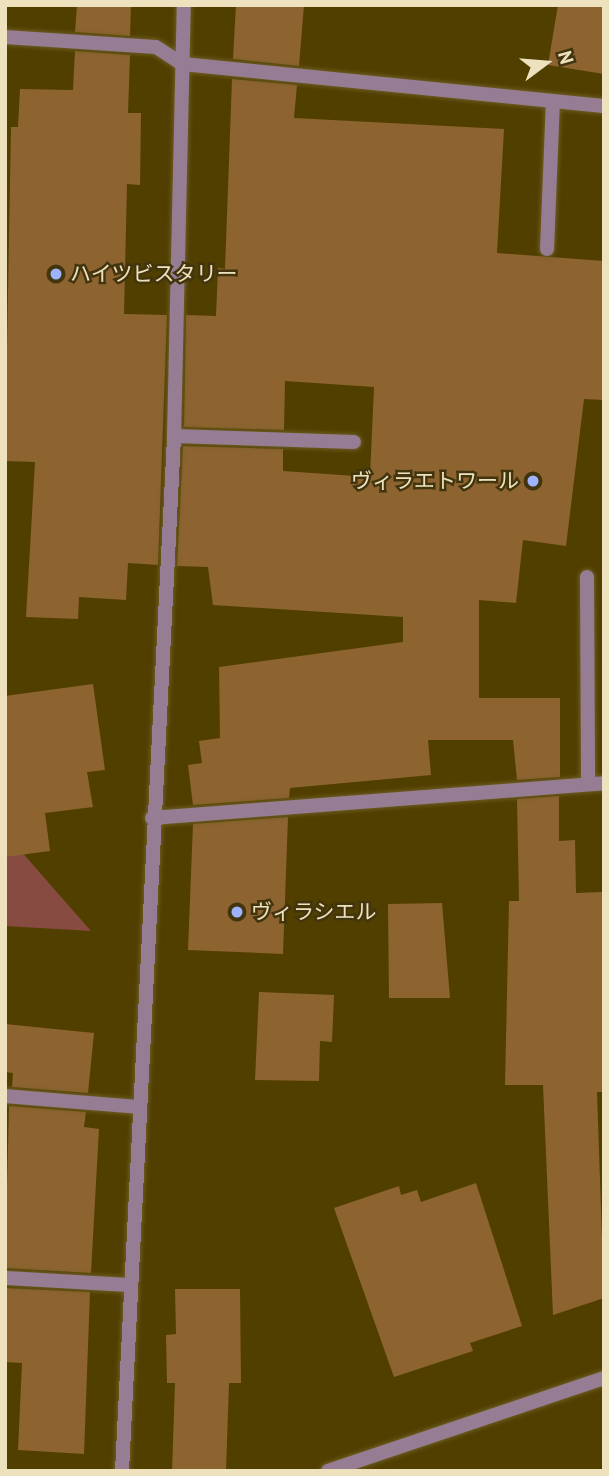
<!DOCTYPE html>
<html>
<head>
<meta charset="utf-8">
<style>
  body { margin:0 }
  #map { position:relative; width:609px; height:1476px; overflow:hidden; background:#513f00; font-family:"PT Sans","Noto Sans JP",sans-serif }
  div>[style] { position:absolute }
  .green>* { inset:0; background:#874b41 }
  .building>* { inset:0; background:#8d6430 }
  .roads { filter:drop-shadow(0 0 2px #6d5c22) drop-shadow(0 0 2px #6d5c22) }
  .street>* { height:14px; margin:-7px; padding:0 7px; transform-origin:7px; border-radius:7px; background:#967d93 }
  .dots>* { width:19px; height:19px; translate:-50% -50%; box-sizing:border-box; border:4px solid #42350e; border-radius:50% }
  span { translate:-50% -50%; white-space:nowrap; text-align:center; line-height:1.15; -webkit-text-stroke:5px #42350e; paint-order:stroke }
  .poi-label { font-size:21px; color:#eee1be }
  .left { translate:0 -50%; text-align:left }
  .right { translate:-100% -50%; text-align:right }
  .frame { position:absolute; inset:0; border:7px solid #eee1be; pointer-events:none }
  .north { position:absolute; left:511px; top:28px; width:70px; height:70px; -webkit-text-stroke:5px #42350e; paint-order:stroke; rotate:74deg; font-size:19px; font-weight:700; line-height:28px; text-align:center; color:#eee1be }
  .north::after { content:''; display:block; margin:auto; width:24px; height:32px; background:#eee1be; clip-path:polygon(50% 0,100% 100%,50% 72%,0 100%) }
</style>
</head>
<body>
<div id="map">
  <div class="green">
    <i style="clip-path:polygon(5px 833px,91px 931px,5px 926px)"></i>
  </div>
  <div class="building">
    <i style="clip-path:polygon(77px 5px,131px 5px,130px 36px,75px 32px)"></i>
    <i style="clip-path:polygon(236px 5px,304px 5px,299px 66px,233px 59px)"></i>
    <i style="clip-path:polygon(558px 5px,604px 5px,604px 74px,548px 65px)"></i>
    <i style="clip-path:polygon(75px 51px,130px 55px,128px 113px,141px 113px,140px 185px,127px 184px,124px 314px,167px 315px,158px 565px,128px 563px,126px 600px,79px 597px,78px 619px,26px 617px,35px 462px,5px 461px,11px 127px,18px 127px,20px 89px,73px 90px)"></i>
    <i style="clip-path:polygon(232px 79px,297px 85px,294px 118px,504px 129px,497px 253px,604px 261px,604px 400px,584px 399px,566px 546px,523px 540px,516px 603px,479px 600px,479px 698px,560px 698px,560px 777px,517px 780px,513px 740px,428px 740px,431px 775px,290px 788px,289px 798px,193px 805px,188px 765px,202px 763px,199px 741px,220px 738px,219px 667px,403px 642px,403px 617px,213px 605px,208px 567px,177px 566px,183px 446px,283px 449px,283px 471px,370px 477px,374px 387px,285px 381px,284px 430px,184px 427px,186px 315px,216px 316px,218px 268px,225px 269px)"></i>
    <i style="clip-path:polygon(93px 684px,105px 770px,87px 772px,93px 807px,45px 813px,50px 851px,5px 857px,5px 696px)"></i>
    <i style="clip-path:polygon(559px 796px,559px 841px,575px 840px,576px 893px,604px 892px,604px 1092px,597px 1092px,604px 1298px,553px 1315px,543px 1085px,505px 1085px,509px 901px,519px 901px,517px 799px)"></i>
    <i style="clip-path:polygon(288px 817px,283px 954px,188px 950px,193px 824px)"></i>
    <i style="clip-path:polygon(442px 903px,450px 998px,389px 998px,388px 904px)"></i>
    <i style="clip-path:polygon(259px 992px,334px 995px,332px 1042px,320px 1041px,319px 1081px,255px 1080px)"></i>
    <i style="clip-path:polygon(5px 1024px,94px 1033px,88px 1093px,12px 1087px,13px 1073px,5px 1072px)"></i>
    <i style="clip-path:polygon(9px 1106px,86px 1112px,84px 1127px,99px 1129px,91px 1273px,5px 1268px)"></i>
    <i style="clip-path:polygon(476px 1183px,522px 1326px,470px 1343px,473px 1351px,394px 1377px,334px 1208px,399px 1186px,401px 1195px,417px 1190px,421px 1202px)"></i>
    <i style="clip-path:polygon(5px 1288px,90px 1292px,84px 1454px,18px 1450px,22px 1363px,5px 1362px)"></i>
    <i style="clip-path:polygon(175px 1289px,240px 1289px,241px 1383px,229px 1383px,226px 1471px,172px 1471px,175px 1383px,167px 1383px,166px 1335px,176px 1334px)"></i>
  </div>
  <div class="roads">
    <div class="street">
      <i style="left:5px;top:37px;width:151px;rotate:3.8deg"></i>
      <i style="left:156px;top:47px;width:31px;rotate:33deg"></i>
      <i style="left:182px;top:64px;width:424px;rotate:5.7deg"></i>
      <i style="left:547px;top:249px;width:148px;rotate:-87.7deg"></i>
      <i style="left:174px;top:436px;width:180px;rotate:1.9deg"></i>
      <i style="left:587px;top:577px;width:207px;rotate:89.7deg"></i>
      <i style="left:152px;top:818px;width:453px;rotate:-4.4deg"></i>
      <i style="left:5px;top:1096px;width:135px;rotate:4.7deg"></i>
      <i style="left:5px;top:1278px;width:126px;rotate:3.2deg"></i>
      <i style="left:122px;top:1471px;width:1036px;rotate:-87.12deg"></i>
      <i style="left:174px;top:436px;width:431px;rotate:-88.7deg"></i>
      <i style="left:328px;top:1471px;width:291px;rotate:-18.6deg"></i>
    </div>
  </div>
  <div class="dots">
    <i style="left:56px;top:274px;background:#9db4fd"></i>
    <i style="left:533px;top:481px;background:#9db4fd"></i>
    <i style="left:237px;top:912px;background:#9db4fd"></i>
  </div>
  <div class="poi-label">
    <span class="left" style="left:70px;top:274px">ハイツビスタリー</span>
    <span class="right" style="left:519px;top:481px">ヴィラエトワール</span>
    <span class="left" style="left:251px;top:912px">ヴィラシエル</span>
  </div>
  <div class="frame"></div>
  <div class="north">N</div>
</div>
</body>
</html>
